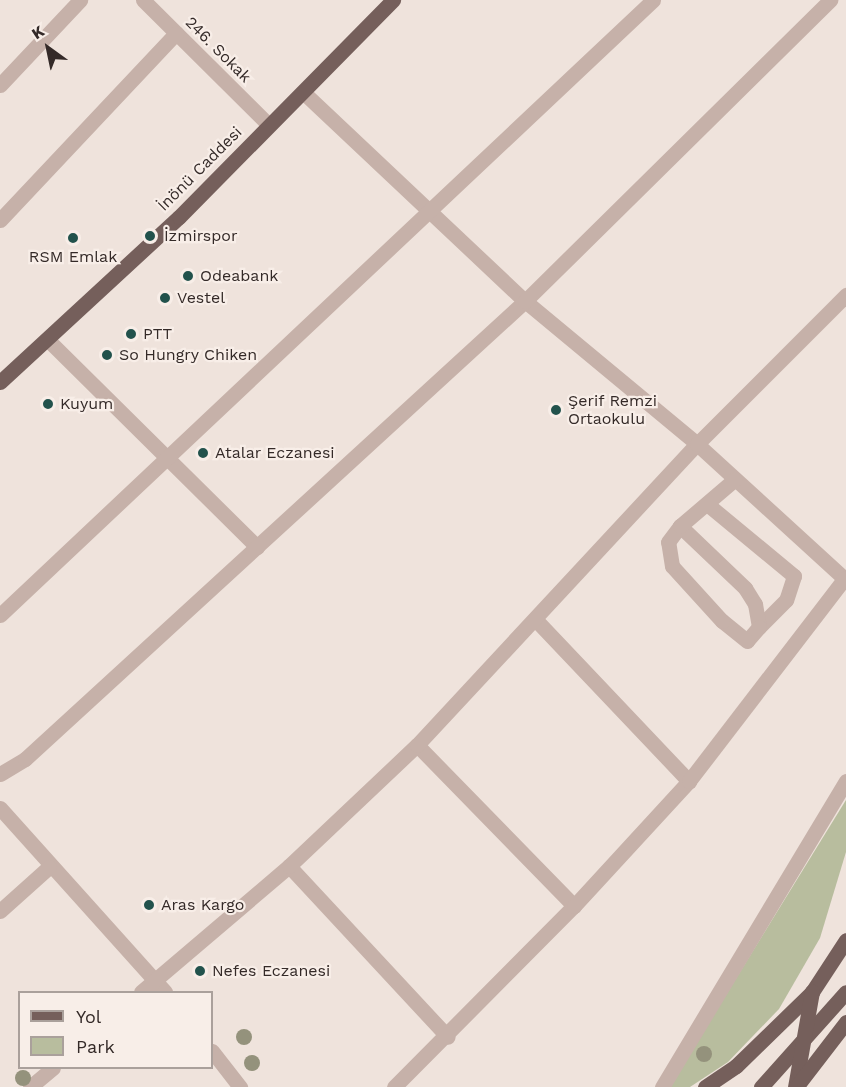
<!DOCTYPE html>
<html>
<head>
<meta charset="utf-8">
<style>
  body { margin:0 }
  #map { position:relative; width:846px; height:1087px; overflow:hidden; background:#efe3dc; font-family:"Work Sans",sans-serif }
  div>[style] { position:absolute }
  .green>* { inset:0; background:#b8bd9e }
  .minor>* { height:15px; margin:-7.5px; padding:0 7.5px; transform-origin:7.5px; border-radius:7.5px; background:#c6b1a9 }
  .major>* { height:15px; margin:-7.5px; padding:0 7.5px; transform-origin:7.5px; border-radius:7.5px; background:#755f5b }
  .trees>* { width:16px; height:16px; margin:-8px; border-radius:50%; background:#94927c }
  .dots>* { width:16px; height:16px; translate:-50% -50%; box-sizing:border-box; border:3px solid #f8eee8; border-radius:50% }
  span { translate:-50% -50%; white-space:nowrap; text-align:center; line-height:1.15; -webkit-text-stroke:4.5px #f8eee8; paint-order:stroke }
  .street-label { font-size:16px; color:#342a28 }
  .poi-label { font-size:16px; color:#342a28 }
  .left { translate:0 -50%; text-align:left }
  .legend { position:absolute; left:18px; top:991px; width:195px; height:78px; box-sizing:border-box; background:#f8eee8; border:2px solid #aaa09b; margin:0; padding:8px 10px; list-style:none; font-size:18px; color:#342a28 }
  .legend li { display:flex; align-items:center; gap:12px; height:30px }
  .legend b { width:30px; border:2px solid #aaa09b }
  .north { position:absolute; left:18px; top:18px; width:60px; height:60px; -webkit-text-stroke:4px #f8eee8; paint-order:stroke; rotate:327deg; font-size:16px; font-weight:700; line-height:24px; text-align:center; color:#342a28 }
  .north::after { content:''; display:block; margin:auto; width:21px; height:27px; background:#342a28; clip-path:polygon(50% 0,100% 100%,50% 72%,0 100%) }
</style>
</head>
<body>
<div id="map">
  <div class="green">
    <i style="clip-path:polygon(846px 800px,846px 852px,820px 938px,779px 1009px,728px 1062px,690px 1087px,669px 1087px)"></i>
  </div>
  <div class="minor">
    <i style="left:143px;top:0;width:177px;rotate:44.8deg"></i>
    <i style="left:0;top:85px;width:117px;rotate:-46.7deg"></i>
    <i style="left:303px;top:92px;width:305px;rotate:43.3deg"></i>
    <i style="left:525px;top:301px;width:224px;rotate:39.7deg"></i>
    <i style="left:697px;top:444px;width:202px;rotate:42.4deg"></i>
    <i style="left:0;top:220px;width:257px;rotate:-46.7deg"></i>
    <i style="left:49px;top:341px;width:293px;rotate:44.7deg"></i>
    <i style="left:707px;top:504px;width:113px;rotate:39.6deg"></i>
    <i style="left:794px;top:576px;width:25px;rotate:108deg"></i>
    <i style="left:786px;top:600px;width:38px;rotate:135deg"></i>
    <i style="left:680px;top:526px;width:90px;rotate:43.6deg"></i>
    <i style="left:745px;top:588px;width:19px;rotate:58deg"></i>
    <i style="left:755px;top:604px;width:23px;rotate:80deg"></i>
    <i style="left:759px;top:627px;width:18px;rotate:131deg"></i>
    <i style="left:747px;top:641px;width:32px;rotate:-141deg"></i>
    <i style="left:722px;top:621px;width:74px;rotate:-132.3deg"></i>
    <i style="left:672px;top:566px;width:24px;rotate:-99deg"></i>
    <i style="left:668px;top:542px;width:20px;rotate:-53deg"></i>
    <i style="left:680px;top:526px;width:72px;rotate:-40.5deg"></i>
    <i style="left:0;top:615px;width:897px;rotate:-43.28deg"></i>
    <i style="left:535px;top:619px;width:224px;rotate:46.5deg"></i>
    <i style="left:417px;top:745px;width:225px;rotate:45.7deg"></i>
    <i style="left:0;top:774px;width:29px;rotate:-31deg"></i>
    <i style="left:25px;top:759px;width:678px;rotate:-42.49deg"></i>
    <i style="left:525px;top:301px;width:429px;rotate:-44.6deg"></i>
    <i style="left:0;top:808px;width:247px;rotate:48.1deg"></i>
    <i style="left:289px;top:866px;width:233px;rotate:47.1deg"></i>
    <i style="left:0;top:911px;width:66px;rotate:-41.9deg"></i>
    <i style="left:141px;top:992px;width:194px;rotate:-40.4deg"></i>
    <i style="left:289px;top:866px;width:176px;rotate:-43.4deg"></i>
    <i style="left:417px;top:745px;width:411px;rotate:-47.1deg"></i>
    <i style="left:697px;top:444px;width:211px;rotate:-45deg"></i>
    <i style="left:212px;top:1051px;width:46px;rotate:52.1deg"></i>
    <i style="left:30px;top:1087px;width:30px;rotate:-40deg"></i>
    <i style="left:394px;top:1087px;width:255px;rotate:-45.2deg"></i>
    <i style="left:574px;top:906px;width:170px;rotate:-47.4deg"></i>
    <i style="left:689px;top:781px;width:255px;rotate:-52.5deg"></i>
    <i style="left:662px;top:1087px;width:357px;rotate:-59deg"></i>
  </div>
  <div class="major">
    <i style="left:0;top:382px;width:243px;rotate:-42.7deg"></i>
    <i style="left:179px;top:217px;width:305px;rotate:-45.4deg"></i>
    <i style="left:705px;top:1087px;width:37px;rotate:-34deg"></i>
    <i style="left:736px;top:1066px;width:106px;rotate:-44.2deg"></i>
    <i style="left:812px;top:992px;width:62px;rotate:-56.8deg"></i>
    <i style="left:761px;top:1087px;width:127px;rotate:-48.2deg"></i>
    <i style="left:795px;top:1087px;width:97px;rotate:-79.9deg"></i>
    <i style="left:796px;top:1087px;width:82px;rotate:-52.4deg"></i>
  </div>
  <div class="trees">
    <i style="left:244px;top:1037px"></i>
    <i style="left:704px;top:1054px"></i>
    <i style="left:252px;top:1063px"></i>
    <i style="left:23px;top:1078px"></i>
  </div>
  <div class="dots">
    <i style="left:150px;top:236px;background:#22524c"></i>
    <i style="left:73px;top:238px;background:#22524c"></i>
    <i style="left:188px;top:276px;background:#22524c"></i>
    <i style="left:165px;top:298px;background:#22524c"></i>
    <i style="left:131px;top:334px;background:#22524c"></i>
    <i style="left:107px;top:355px;background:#22524c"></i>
    <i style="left:48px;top:404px;background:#22524c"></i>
    <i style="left:556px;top:410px;background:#22524c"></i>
    <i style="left:203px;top:453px;background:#22524c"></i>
    <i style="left:149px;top:905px;background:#22524c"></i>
    <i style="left:200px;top:971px;background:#22524c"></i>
  </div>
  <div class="street-label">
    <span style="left:218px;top:50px;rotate:45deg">246. Sokak</span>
    <span style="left:200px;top:169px;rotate:-45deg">İnönü Caddesi</span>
  </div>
  <div class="poi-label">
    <span class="left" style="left:164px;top:236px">İzmirspor</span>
    <span style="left:73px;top:257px">RSM Emlak</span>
    <span class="left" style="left:200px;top:276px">Odeabank</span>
    <span class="left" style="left:177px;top:298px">Vestel</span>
    <span class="left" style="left:143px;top:334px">PTT</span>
    <span class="left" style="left:119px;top:355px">So Hungry Chiken</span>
    <span class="left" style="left:568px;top:410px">Şerif Remzi<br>Ortaokulu</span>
    <span class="left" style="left:60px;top:404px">Kuyum</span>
    <span class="left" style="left:215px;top:453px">Atalar Eczanesi</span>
    <span class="left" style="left:161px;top:905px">Aras Kargo</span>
    <span class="left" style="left:212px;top:971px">Nefes Eczanesi</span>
  </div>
  <ul class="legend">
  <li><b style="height:8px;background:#755f5b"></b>Yol</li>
  <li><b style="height:16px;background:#b8bd9e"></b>Park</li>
  </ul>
  <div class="north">K</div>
</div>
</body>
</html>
